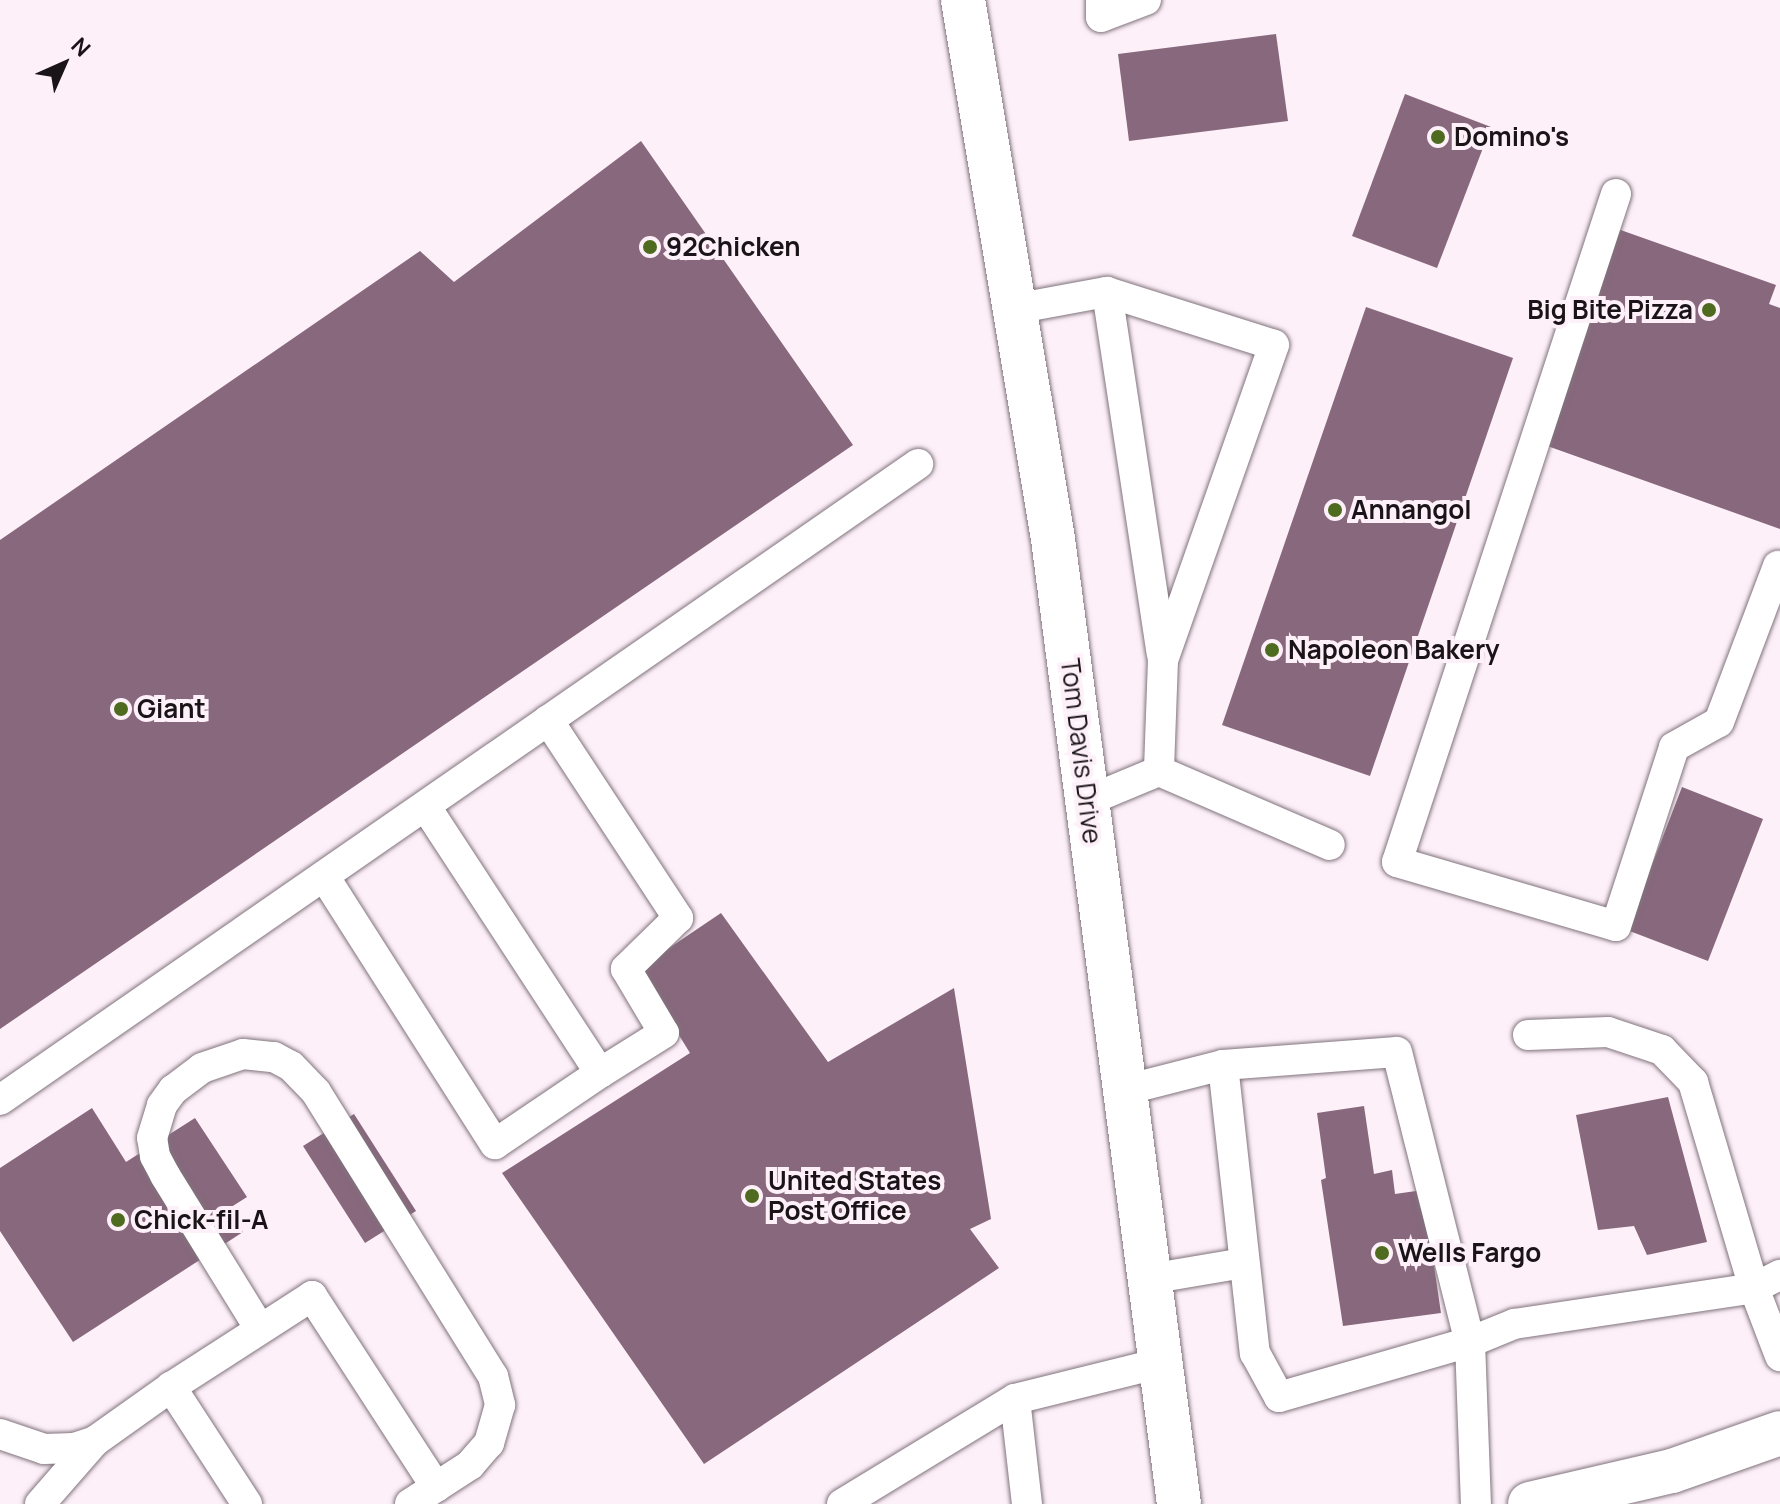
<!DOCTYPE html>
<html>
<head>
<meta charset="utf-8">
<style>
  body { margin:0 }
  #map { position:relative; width:1780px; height:1504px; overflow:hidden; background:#fdf0f9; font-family:Manrope,sans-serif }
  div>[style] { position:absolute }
  .building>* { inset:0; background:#87687d }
  .roads { filter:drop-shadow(0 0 2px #81737c) drop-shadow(0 0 2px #81737c) }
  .lane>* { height:30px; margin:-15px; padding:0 15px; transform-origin:15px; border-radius:15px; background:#fff }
  .street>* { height:44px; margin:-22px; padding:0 22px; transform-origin:22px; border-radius:22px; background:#fff }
  .secondary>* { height:44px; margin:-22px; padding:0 22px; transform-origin:22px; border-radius:22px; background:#fff }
  .dots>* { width:22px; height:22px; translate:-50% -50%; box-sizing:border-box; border:4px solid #fdf0f9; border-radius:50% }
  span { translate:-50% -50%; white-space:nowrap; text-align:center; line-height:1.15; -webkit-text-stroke:8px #fdf0f9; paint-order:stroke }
  .poi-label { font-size:26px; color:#1a1418; font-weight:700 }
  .left { translate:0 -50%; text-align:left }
  .right { translate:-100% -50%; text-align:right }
  .street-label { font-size:26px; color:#1a1418 }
  .north { position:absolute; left:24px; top:24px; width:80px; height:80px; -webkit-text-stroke:6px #fdf0f9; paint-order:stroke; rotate:45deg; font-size:22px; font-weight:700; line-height:32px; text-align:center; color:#1a1418 }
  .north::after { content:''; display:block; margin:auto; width:28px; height:36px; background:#1a1418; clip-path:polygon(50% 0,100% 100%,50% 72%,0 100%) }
</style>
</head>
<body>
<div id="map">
  <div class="building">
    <i style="clip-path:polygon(1276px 34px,1288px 121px,1129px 141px,1118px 54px)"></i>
    <i style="clip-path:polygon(1405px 94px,1491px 127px,1437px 268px,1352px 236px)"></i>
    <i style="clip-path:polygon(641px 141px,853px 445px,0 1029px,0 540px,420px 251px,454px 282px)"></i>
    <i style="clip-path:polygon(1615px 228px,1776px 285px,1769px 304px,1780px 308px,1780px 529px,1539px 443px)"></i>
    <i style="clip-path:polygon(1366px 307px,1513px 358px,1370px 776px,1222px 725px)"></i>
    <i style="clip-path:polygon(1682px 787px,1763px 819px,1708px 961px,1627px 930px)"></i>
    <i style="clip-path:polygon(721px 913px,828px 1062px,954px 988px,991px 1219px,970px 1229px,999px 1268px,704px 1464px,502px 1173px,690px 1053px,638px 969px)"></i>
    <i style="clip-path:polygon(1668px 1097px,1707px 1242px,1647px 1255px,1634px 1226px,1598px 1230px,1576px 1115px)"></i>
    <i style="clip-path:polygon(1364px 1106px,1374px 1174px,1392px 1170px,1395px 1194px,1423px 1190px,1441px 1313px,1343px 1326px,1321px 1180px,1326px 1178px,1317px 1113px)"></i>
    <i style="clip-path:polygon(92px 1108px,126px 1162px,195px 1118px,247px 1197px,228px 1209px,243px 1232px,73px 1342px,0 1231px,0 1168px)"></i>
    <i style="clip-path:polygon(354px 1114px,416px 1211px,365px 1243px,303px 1146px)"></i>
  </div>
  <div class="roads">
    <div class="lane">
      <i style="left:1101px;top:0;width:17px;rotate:90deg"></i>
      <i style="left:1101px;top:17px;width:48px;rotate:-20.7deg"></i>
      <i style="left:1616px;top:194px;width:703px;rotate:108.15deg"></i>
      <i style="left:1397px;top:862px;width:228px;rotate:16.3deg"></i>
      <i style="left:1616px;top:926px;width:188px;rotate:-72deg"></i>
      <i style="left:1674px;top:747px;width:51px;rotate:-29.1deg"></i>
      <i style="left:1719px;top:722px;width:167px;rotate:-69.3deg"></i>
      <i style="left:1107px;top:292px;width:366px;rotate:81.4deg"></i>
      <i style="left:1014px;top:309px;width:95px;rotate:-10.4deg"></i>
      <i style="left:1107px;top:292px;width:175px;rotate:17.6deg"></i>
      <i style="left:1274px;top:345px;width:334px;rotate:109.4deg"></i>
      <i style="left:1163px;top:660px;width:111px;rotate:92.1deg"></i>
      <i style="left:1159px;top:771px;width:186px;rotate:23.4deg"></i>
      <i style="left:548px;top:720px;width:237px;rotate:56.7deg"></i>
      <i style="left:678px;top:918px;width:73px;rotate:135.6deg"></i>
      <i style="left:626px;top:969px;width:74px;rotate:59.3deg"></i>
      <i style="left:664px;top:1033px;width:75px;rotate:148deg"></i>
      <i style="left:1087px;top:801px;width:78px;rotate:-22.6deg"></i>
      <i style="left:324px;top:876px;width:318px;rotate:57.5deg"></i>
      <i style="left:495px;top:1144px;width:127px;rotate:-34.1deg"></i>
      <i style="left:600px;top:1073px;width:319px;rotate:-123.2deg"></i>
      <i style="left:1528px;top:1035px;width:80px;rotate:-2.1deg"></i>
      <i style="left:1608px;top:1032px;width:57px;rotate:18.4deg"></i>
      <i style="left:1662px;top:1050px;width:45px;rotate:45.9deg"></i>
      <i style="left:1693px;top:1082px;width:215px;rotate:73.5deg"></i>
      <i style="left:1754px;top:1288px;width:73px;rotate:69.1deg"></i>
      <i style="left:1223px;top:1065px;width:174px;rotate:-4.3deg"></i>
      <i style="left:1397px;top:1052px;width:299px;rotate:75.9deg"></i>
      <i style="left:1470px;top:1342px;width:162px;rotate:87.9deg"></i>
      <i style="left:1125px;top:1090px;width:101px;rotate:-14.3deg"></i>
      <i style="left:1223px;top:1065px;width:290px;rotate:83.7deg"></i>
      <i style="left:1255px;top:1353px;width:50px;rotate:61.4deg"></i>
      <i style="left:1279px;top:1397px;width:199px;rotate:-16.1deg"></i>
      <i style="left:1470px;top:1342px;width:48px;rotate:-22.2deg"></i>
      <i style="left:1514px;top:1324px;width:243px;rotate:-8.5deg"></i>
      <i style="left:1754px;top:1288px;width:29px;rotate:-27deg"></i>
      <i style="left:0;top:1100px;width:1117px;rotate:-34.71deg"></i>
      <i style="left:1149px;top:1279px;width:96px;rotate:-9.6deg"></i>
      <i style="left:260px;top:1329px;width:181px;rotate:-121.7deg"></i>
      <i style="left:165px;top:1175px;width:21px;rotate:-118deg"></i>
      <i style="left:155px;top:1156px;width:18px;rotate:-99deg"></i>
      <i style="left:152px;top:1138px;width:34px;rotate:-73deg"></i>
      <i style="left:162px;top:1105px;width:19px;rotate:-54deg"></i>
      <i style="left:173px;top:1090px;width:36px;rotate:-37deg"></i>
      <i style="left:202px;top:1068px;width:43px;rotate:-18.9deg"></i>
      <i style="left:243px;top:1054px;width:31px;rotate:6deg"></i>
      <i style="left:274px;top:1057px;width:19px;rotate:28deg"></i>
      <i style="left:291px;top:1066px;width:36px;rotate:46deg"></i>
      <i style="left:316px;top:1092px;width:335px;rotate:58.1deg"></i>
      <i style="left:493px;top:1376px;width:30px;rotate:76deg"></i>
      <i style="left:500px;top:1405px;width:40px;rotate:106deg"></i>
      <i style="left:489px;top:1443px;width:29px;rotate:131deg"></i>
      <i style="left:470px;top:1465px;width:40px;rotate:147.1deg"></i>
      <i style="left:1015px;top:1399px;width:106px;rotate:83.5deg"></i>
      <i style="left:0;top:1434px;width:46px;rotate:18.8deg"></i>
      <i style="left:44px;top:1449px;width:30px;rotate:-2deg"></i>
      <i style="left:74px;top:1448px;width:22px;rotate:-18deg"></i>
      <i style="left:40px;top:1504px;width:84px;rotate:-48.9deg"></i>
      <i style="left:95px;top:1441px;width:93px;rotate:-35.4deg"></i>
      <i style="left:247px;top:1504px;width:140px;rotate:-123deg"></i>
      <i style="left:171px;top:1387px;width:168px;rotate:-32.8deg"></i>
      <i style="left:312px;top:1296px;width:228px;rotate:57deg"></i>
      <i style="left:436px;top:1487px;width:31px;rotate:147deg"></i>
      <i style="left:842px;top:1504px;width:202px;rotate:-31.3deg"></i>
      <i style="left:1015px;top:1399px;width:150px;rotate:-13.9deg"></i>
    </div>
    <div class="street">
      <i style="left:963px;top:0;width:546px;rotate:80.52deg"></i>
      <i style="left:1053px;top:539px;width:973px;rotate:82.56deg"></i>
    </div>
    <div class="secondary">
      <i style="left:1530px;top:1504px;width:146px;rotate:-13.1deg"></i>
      <i style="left:1672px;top:1471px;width:114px;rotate:-19.4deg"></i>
    </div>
  </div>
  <div class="dots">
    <i style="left:1438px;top:137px;background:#4e6b20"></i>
    <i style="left:650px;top:247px;background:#4e6b20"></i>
    <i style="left:1709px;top:310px;background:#4e6b20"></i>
    <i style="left:1335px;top:510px;background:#4e6b20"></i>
    <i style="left:1272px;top:650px;background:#4e6b20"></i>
    <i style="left:121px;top:709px;background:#4e6b20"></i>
    <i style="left:752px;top:1196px;background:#4e6b20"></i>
    <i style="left:118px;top:1220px;background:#4e6b20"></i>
    <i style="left:1382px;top:1253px;background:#4e6b20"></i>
  </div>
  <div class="poi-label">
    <span class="left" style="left:1454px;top:137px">Domino's</span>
    <span class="left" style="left:666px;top:247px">92Chicken</span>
    <span class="right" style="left:1693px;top:310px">Big Bite Pizza</span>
    <span class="left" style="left:1351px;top:510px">Annangol</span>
    <span class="left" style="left:1288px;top:650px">Napoleon Bakery</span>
    <span class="left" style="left:137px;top:709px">Giant</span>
    <span class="left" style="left:768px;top:1196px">United States<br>Post Office</span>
    <span class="left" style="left:134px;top:1220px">Chick-fil-A</span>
    <span class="left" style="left:1398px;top:1253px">Wells Fargo</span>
  </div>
  <div class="street-label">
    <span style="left:1081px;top:751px;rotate:83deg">Tom Davis Drive</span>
  </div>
  <div class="north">N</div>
</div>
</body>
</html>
